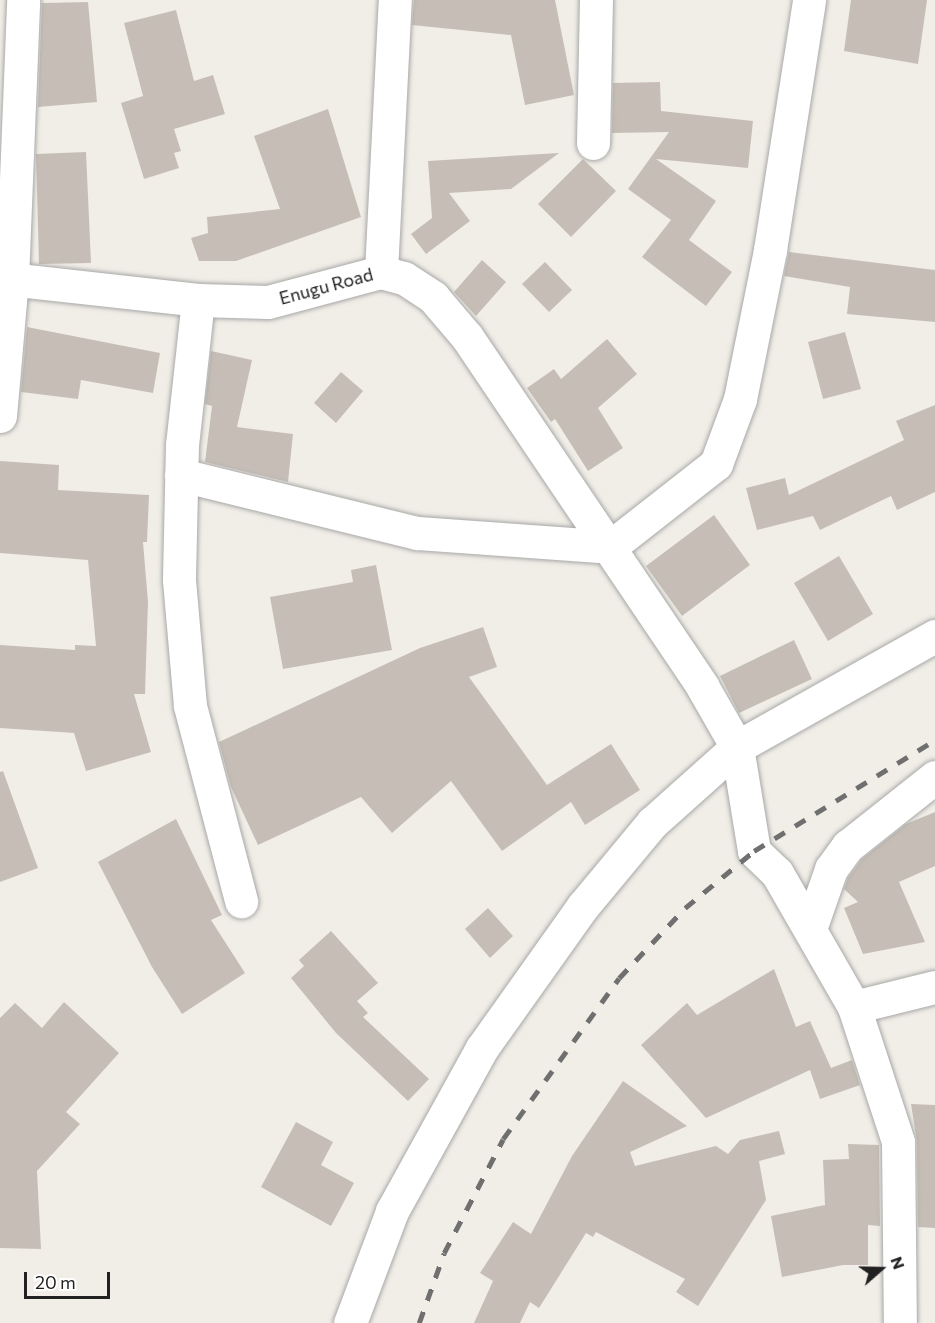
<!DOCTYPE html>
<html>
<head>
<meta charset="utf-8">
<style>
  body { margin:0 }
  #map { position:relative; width:935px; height:1323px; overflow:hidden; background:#f1eee7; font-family:Commissioner,sans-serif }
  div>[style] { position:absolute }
  .building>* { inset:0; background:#c6beb6 }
  .roads { filter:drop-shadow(0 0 2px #a8a8a8) drop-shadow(0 0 2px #a8a8a8) }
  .minor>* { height:33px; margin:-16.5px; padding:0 16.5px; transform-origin:16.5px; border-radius:16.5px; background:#fff }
  .rail>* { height:4.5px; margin-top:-2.25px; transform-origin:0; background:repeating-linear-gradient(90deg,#6f6f6f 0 12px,transparent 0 24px) }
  span { translate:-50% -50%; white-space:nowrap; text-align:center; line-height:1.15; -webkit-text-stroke:6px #fff; paint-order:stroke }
  .street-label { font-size:18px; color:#212121 }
  .north { position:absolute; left:851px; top:1239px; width:60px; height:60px; -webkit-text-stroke:4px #fff; paint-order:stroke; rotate:70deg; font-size:16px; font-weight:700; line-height:24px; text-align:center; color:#212121 }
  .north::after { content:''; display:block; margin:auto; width:21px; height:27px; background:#212121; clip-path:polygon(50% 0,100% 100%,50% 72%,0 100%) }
  .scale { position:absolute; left:24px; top:1272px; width:86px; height:27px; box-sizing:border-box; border:3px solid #212121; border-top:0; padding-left:8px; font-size:18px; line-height:21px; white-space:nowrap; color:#212121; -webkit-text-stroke:4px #fff; paint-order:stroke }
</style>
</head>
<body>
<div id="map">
  <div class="building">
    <i style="clip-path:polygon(414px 0,555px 0,574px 95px,525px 105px,511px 35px,412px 25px)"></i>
    <i style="clip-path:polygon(851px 0,927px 0,918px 64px,844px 51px)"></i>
    <i style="clip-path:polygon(88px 2px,97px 102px,38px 107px,42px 3px)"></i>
    <i style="clip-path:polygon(176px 10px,194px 81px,213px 75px,225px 114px,174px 129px,181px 151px,174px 153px,179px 168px,144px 179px,121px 103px,143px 96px,124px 23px)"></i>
    <i style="clip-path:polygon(660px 82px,661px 111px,753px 121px,748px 168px,656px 159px,716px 201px,689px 240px,732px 272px,706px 306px,642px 257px,671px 220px,628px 189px,669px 132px,612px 133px,613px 83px)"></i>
    <i style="clip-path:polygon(328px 109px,361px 217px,236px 261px,199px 261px,191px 238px,208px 233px,207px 217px,280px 209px,254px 136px)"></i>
    <i style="clip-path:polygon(86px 152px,91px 263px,39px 264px,36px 154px)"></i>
    <i style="clip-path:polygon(559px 153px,511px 189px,449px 193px,470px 221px,426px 254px,411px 234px,432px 218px,428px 161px)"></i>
    <i style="clip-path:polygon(583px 159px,616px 191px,571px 237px,538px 204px)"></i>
    <i style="clip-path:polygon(789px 252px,935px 270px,935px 322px,847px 314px,850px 287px,784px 276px)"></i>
    <i style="clip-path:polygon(482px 260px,506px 282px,476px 316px,454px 292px)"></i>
    <i style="clip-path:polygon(545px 262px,572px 290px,549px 312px,522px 284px)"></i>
    <i style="clip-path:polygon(27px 327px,160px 353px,153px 393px,81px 380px,78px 399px,21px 392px)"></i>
    <i style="clip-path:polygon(845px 332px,861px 389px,823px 399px,808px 342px)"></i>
    <i style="clip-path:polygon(607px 339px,637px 374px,598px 408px,623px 448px,588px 471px,555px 419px,551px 422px,527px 388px,554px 369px,561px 379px)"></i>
    <i style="clip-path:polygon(211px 351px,252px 360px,237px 427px,293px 434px,288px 482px,205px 462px,212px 406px,205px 404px)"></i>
    <i style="clip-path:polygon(341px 372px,363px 391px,336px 423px,314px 403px)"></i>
    <i style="clip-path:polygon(935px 405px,935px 492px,897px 510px,891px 496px,820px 530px,813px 516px,757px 530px,746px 488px,785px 478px,789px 495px,904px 440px,896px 421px)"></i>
    <i style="clip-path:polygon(0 461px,59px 465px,58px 490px,149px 495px,147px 542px,143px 542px,148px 602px,145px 694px,134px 694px,151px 752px,86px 771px,74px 733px,0 728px,0 645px,75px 650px,75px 645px,96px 646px,88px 560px,0 553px)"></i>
    <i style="clip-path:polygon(714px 515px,750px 565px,682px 616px,646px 566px)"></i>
    <i style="clip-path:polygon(839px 556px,873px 614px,828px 641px,794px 583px)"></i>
    <i style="clip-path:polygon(376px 565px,392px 650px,283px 669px,270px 597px,353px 582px,351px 570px)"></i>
    <i style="clip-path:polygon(483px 627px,497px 667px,469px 677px,547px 785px,611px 744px,640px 790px,585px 825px,571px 802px,502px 851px,451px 781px,392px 833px,361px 797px,258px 845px,231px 787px,219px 742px,420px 648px)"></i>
    <i style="clip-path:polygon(794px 640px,812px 679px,739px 713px,720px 676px)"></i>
    <i style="clip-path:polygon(3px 771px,38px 868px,0 882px,0 772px)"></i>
    <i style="clip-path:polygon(935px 812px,935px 866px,899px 882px,925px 942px,863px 954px,844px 908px,858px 902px,844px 889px,848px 878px,862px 859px,906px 824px)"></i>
    <i style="clip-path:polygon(176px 819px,222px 915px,211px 920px,245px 973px,182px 1014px,152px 967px,98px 862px)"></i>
    <i style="clip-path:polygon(488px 908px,513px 936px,490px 958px,465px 929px)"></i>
    <i style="clip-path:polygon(331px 931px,378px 983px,357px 1001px,368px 1013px,363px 1017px,429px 1079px,408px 1101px,336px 1033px,291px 978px,304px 966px,299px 960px)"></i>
    <i style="clip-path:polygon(774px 969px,796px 1027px,810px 1021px,831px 1068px,852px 1060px,860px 1085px,820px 1099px,810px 1070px,706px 1118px,641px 1045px,687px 1003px,697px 1015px)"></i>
    <i style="clip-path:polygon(64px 1002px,119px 1053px,66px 1112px,80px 1124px,37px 1171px,41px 1249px,0 1248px,0 1018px,15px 1003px,42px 1028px)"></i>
    <i style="clip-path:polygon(623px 1081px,687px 1126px,630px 1152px,635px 1166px,716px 1146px,728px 1154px,740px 1140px,779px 1131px,785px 1154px,759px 1161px,766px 1200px,698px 1306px,676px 1292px,685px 1279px,596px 1232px,593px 1237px,586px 1233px,539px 1308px,530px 1302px,520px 1323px,474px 1323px,493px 1281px,480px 1273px,513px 1222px,531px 1234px,572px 1156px)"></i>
    <i style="clip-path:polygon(911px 1104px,935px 1105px,935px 1228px,918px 1227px,917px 1142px)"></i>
    <i style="clip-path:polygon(296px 1122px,333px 1142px,321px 1165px,354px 1183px,331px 1226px,261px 1187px)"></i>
    <i style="clip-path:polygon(848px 1144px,879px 1145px,880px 1226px,868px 1225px,868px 1265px,843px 1265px,782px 1277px,771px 1216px,825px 1205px,823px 1160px,849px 1159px)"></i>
  </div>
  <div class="roads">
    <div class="minor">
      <i style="left:593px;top:143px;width:143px;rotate:-88.8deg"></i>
      <i style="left:381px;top:272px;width:24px;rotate:15deg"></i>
      <i style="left:404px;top:278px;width:35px;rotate:33deg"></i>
      <i style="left:433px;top:297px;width:52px;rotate:49.6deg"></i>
      <i style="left:467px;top:337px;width:421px;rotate:56deg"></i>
      <i style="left:702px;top:686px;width:70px;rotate:60.2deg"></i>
      <i style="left:737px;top:747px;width:105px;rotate:80.7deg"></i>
      <i style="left:754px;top:851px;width:32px;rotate:44deg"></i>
      <i style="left:777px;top:873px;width:155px;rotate:60.1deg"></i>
      <i style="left:854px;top:1007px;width:142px;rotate:71.9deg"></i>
      <i style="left:898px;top:1142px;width:181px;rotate:89.4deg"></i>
      <i style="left:0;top:278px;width:199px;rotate:6.3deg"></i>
      <i style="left:198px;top:300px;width:70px;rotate:1.6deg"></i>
      <i style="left:268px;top:302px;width:117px;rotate:-14.9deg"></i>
      <i style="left:381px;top:272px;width:272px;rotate:-87.1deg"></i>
      <i style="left:198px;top:300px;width:146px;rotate:96.3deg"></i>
      <i style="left:182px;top:445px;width:135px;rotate:91.3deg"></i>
      <i style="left:179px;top:580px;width:126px;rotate:85deg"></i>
      <i style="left:190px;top:706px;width:202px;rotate:75.3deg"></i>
      <i style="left:0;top:416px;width:138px;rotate:-85deg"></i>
      <i style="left:12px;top:279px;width:279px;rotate:-87.7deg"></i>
      <i style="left:181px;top:475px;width:243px;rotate:13.8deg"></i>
      <i style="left:417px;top:533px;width:194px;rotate:4.1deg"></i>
      <i style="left:610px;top:547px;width:135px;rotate:-38.1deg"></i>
      <i style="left:716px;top:464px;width:69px;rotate:-69.7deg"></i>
      <i style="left:740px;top:399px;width:152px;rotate:-78.6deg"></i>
      <i style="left:770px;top:250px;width:253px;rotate:-81.1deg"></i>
      <i style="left:810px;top:929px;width:64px;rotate:-70.7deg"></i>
      <i style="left:831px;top:869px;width:29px;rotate:-54deg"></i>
      <i style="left:848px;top:846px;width:111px;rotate:-38.4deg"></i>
      <i style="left:854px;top:1007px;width:83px;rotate:-13.9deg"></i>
      <i style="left:350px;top:1323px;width:120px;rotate:-69.4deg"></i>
      <i style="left:392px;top:1211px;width:186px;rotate:-61.1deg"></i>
      <i style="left:482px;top:1048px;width:174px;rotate:-54.6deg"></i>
      <i style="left:583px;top:906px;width:108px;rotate:-50.3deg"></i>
      <i style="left:652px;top:823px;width:114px;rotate:-41.8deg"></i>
      <i style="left:737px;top:747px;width:227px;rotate:-29.3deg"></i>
    </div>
  </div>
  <div class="rail">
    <i style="left:419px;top:1323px;width:74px;rotate:-70.3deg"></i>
    <i style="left:444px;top:1253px;width:128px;rotate:-62.6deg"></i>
    <i style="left:503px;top:1139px;width:198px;rotate:-54.2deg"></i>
    <i style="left:619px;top:978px;width:96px;rotate:-46.7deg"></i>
    <i style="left:685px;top:908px;width:89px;rotate:-39.6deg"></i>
    <i style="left:754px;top:851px;width:212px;rotate:-31.5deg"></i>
  </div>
  <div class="street-label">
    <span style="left:326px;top:286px;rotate:-15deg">Enugu Road</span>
  </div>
  <div class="north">N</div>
  <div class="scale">20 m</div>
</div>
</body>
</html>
